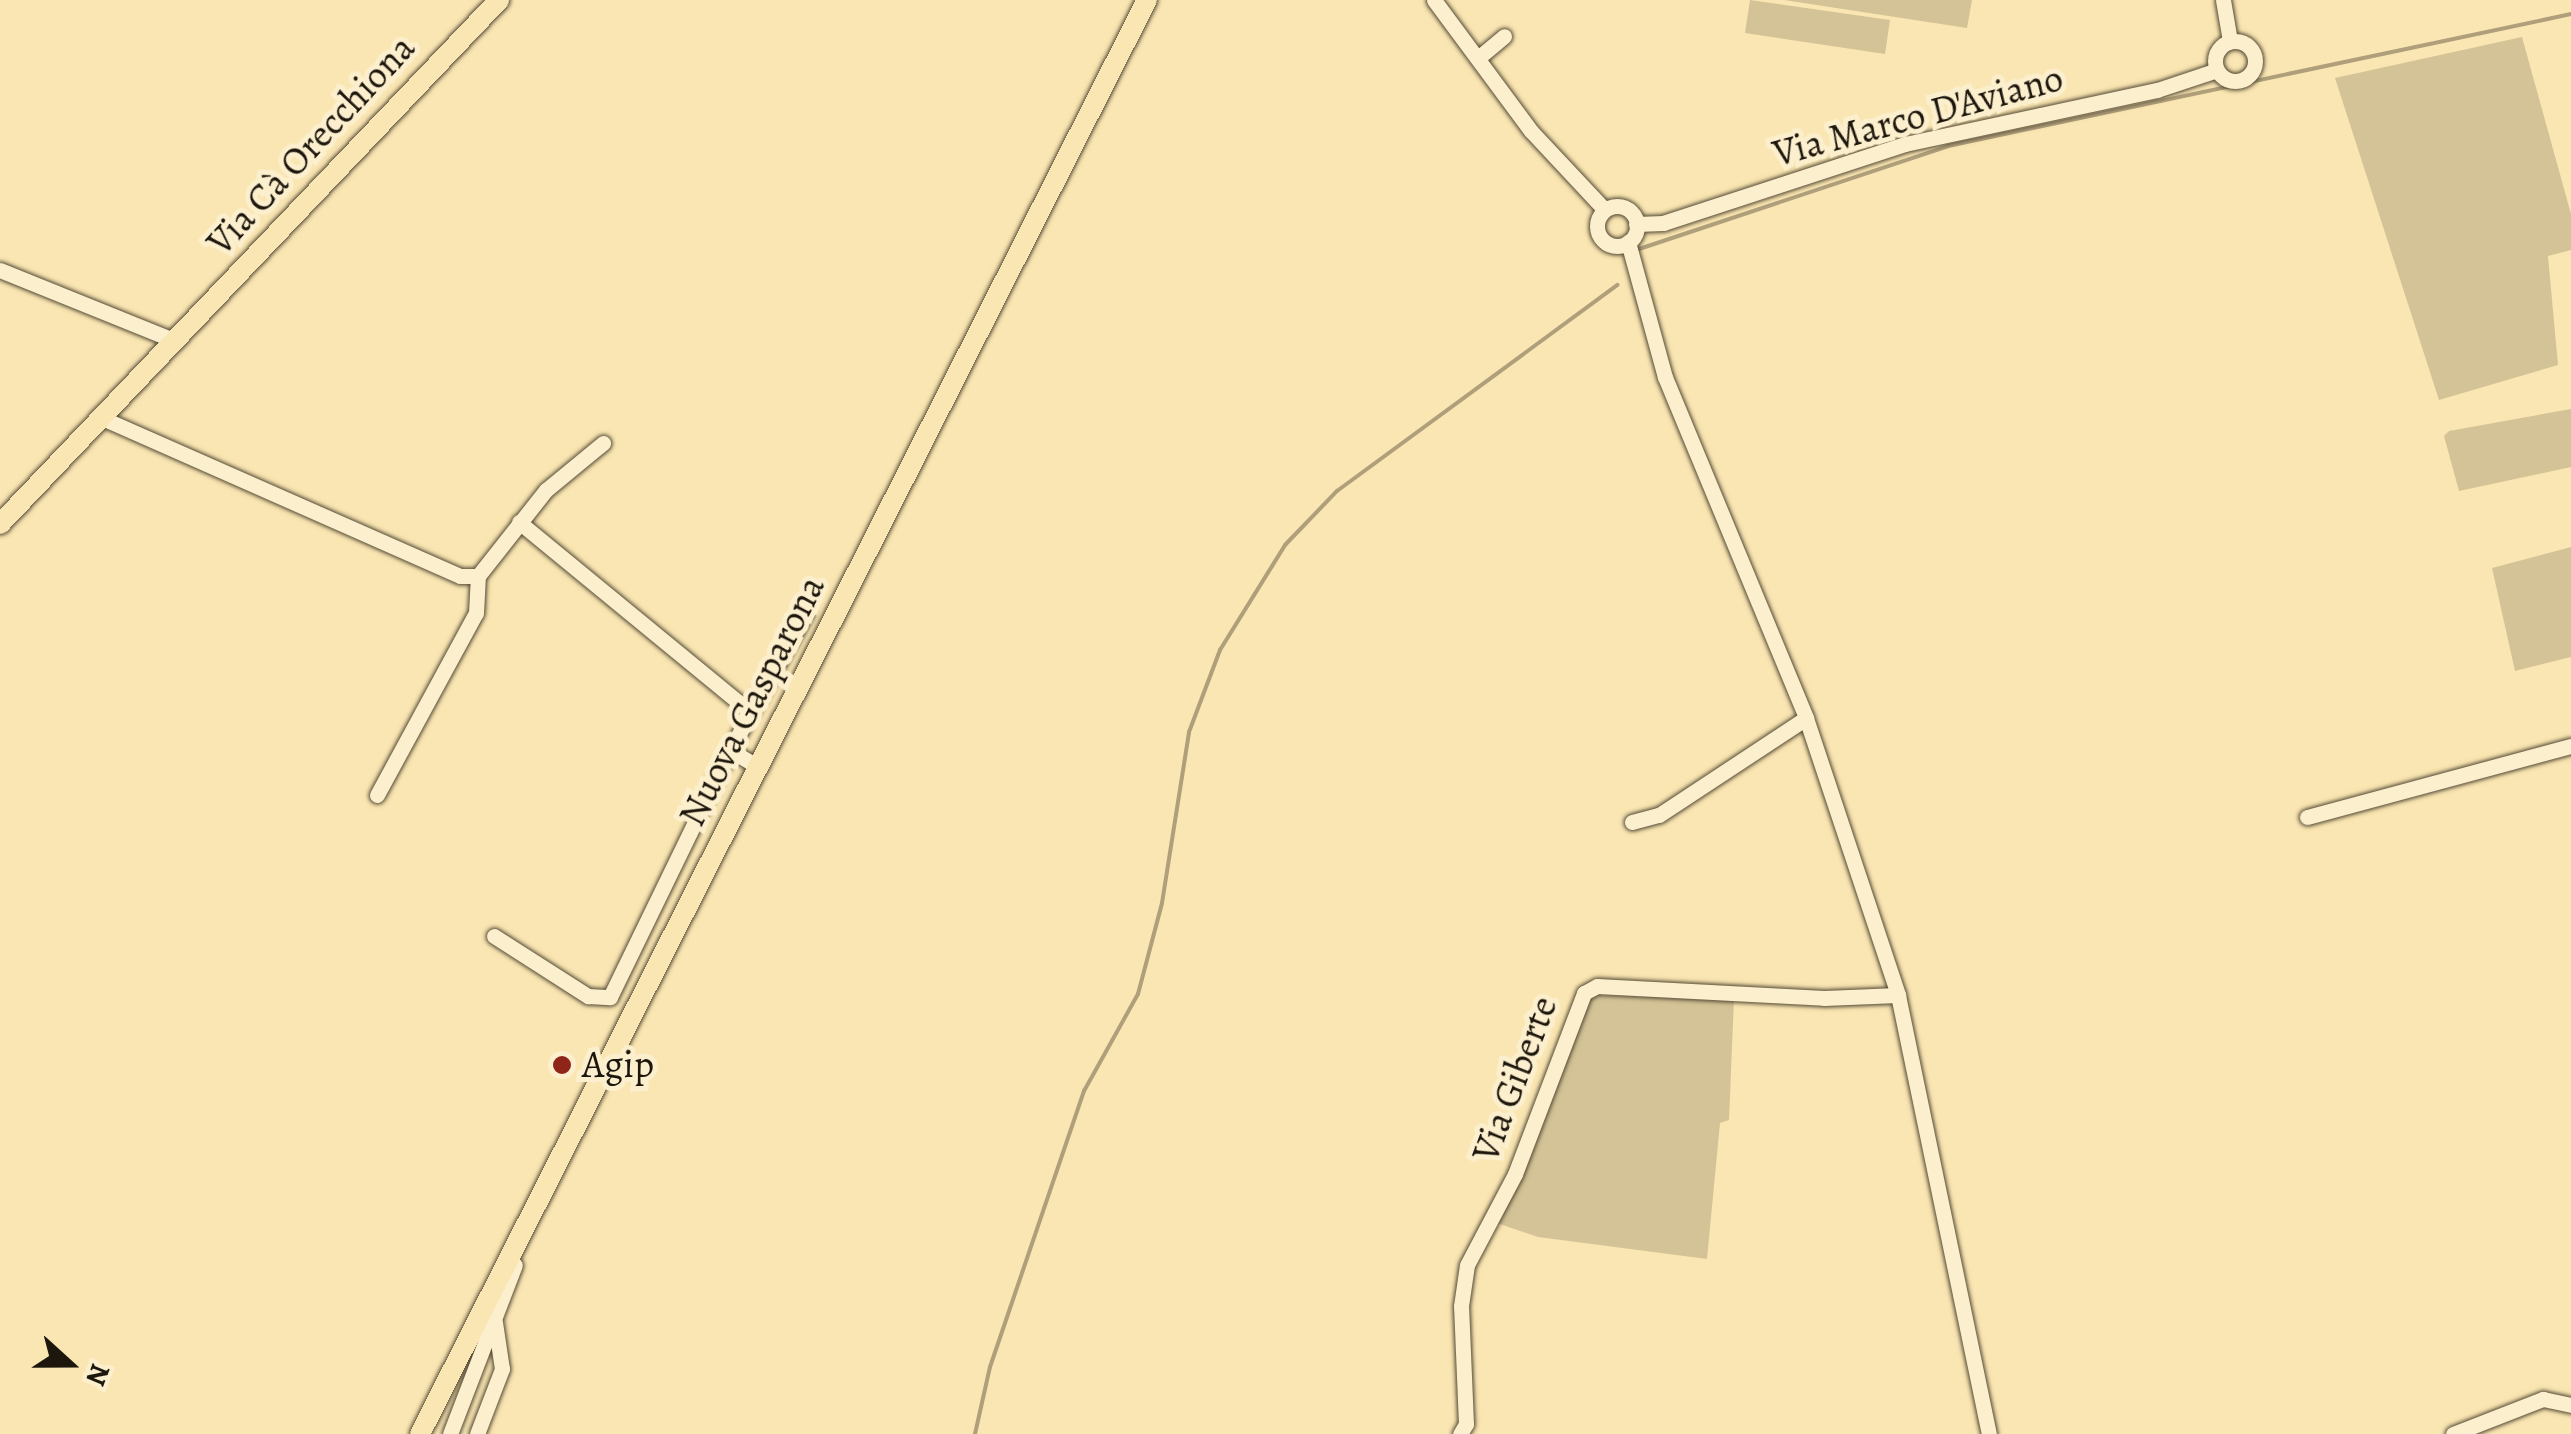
<!DOCTYPE html>
<html>
<head>
<meta charset="utf-8">
<style>
  body { margin:0 }
  #map { position:relative; width:2571px; height:1434px; overflow:hidden; background:#fae6b2; font-family:Alegreya,serif }
  div>[style] { position:absolute }
  .green>* { inset:0; background:#d4c396 }
  .stream>* { height:4px; margin:-2px; padding:0 2px; transform-origin:2px; border-radius:2px; background:#af9f7a }
  .roads { filter:drop-shadow(0 0 2px #544a36) drop-shadow(0 0 2px #544a36) }
  .minor>* { height:15px; margin:-7.5px; padding:0 7.5px; transform-origin:7.5px; border-radius:7.5px; background:#fcefcd }
  .minor>.ring { margin:-7.5px; padding:0; box-sizing:content-box; background:none; border:15px solid #fcefcd; border-radius:50% }
  .major>* { height:20px; margin:-10px; padding:0 10px; transform-origin:10px; border-radius:10px; background:#fae6b2 }
  .dots>* { width:28px; height:28px; translate:-50% -50%; box-sizing:border-box; border:5px solid #fcefcd; border-radius:50% }
  span { translate:-50% -50%; white-space:nowrap; text-align:center; line-height:1.15; -webkit-text-stroke:10px #fcefcd; paint-order:stroke }
  .street-label { font-size:38px; color:#1d160d }
  .poi-label { font-size:38px; color:#1d160d }
  .left { translate:0 -50%; text-align:left }
  .north { position:absolute; left:20px; top:1314px; width:100px; height:100px; -webkit-text-stroke:8px #fcefcd; paint-order:stroke; rotate:111deg; font-size:28px; font-weight:700; line-height:40px; text-align:center; color:#1d160d }
  .north::after { content:''; display:block; margin:auto; width:35px; height:45px; background:#1d160d; clip-path:polygon(50% 0,100% 100%,50% 72%,0 100%) }
</style>
</head>
<body>
<div id="map">
  <div class="green">
    <i style="clip-path:polygon(1750px 0,1890px 20px,1885px 54px,1745px 33px)"></i>
    <i style="clip-path:polygon(1784px 0,1972px 0,1967px 28px)"></i>
    <i style="clip-path:polygon(2522px 37px,2571px 214px,2571px 250px,2548px 256px,2558px 365px,2439px 400px,2335px 78px)"></i>
    <i style="clip-path:polygon(2571px 409px,2571px 467px,2459px 491px,2444px 436px,2449px 431px)"></i>
    <i style="clip-path:polygon(2571px 547px,2571px 657px,2515px 671px,2492px 568px)"></i>
    <i style="clip-path:polygon(1591px 995px,1734px 999px,1729px 1120px,1720px 1123px,1707px 1259px,1538px 1237px,1494px 1222px)"></i>
  </div>
  <div class="stream">
    <i style="left:1639px;top:249px;width:326px;rotate:-18.4deg"></i>
    <i style="left:1948px;top:146px;width:637px;rotate:-11.96deg"></i>
    <i style="left:975px;top:1434px;width:69px;rotate:-77.4deg"></i>
    <i style="left:990px;top:1367px;width:292px;rotate:-71.2deg"></i>
    <i style="left:1084px;top:1091px;width:111px;rotate:-60.9deg"></i>
    <i style="left:1138px;top:994px;width:94px;rotate:-75.2deg"></i>
    <i style="left:1162px;top:903px;width:173px;rotate:-81deg"></i>
    <i style="left:1189px;top:732px;width:88px;rotate:-69.3deg"></i>
    <i style="left:1220px;top:650px;width:123px;rotate:-58.2deg"></i>
    <i style="left:1285px;top:545px;width:75px;rotate:-46.1deg"></i>
    <i style="left:1337px;top:491px;width:348px;rotate:-36.3deg"></i>
  </div>
  <div class="roads">
    <div class="minor">
      <i style="left:1434px;top:0;width:163px;rotate:53.5deg"></i>
      <i style="left:1531px;top:131px;width:108px;rotate:46.9deg"></i>
      <i style="left:2223px;top:0;width:42px;rotate:80.3deg"></i>
      <i class="ring" style="left:2215px;top:41px;width:25px;height:25px"></i>
      <i style="left:1478px;top:58px;width:34px;rotate:-40deg"></i>
      <i class="ring" style="left:1597px;top:206px;width:25px;height:25px"></i>
      <i style="left:1636px;top:224px;width:27px;rotate:-2deg"></i>
      <i style="left:1663px;top:223px;width:255px;rotate:-18.1deg"></i>
      <i style="left:1905px;top:144px;width:258px;rotate:-12.1deg"></i>
      <i style="left:2157px;top:90px;width:63px;rotate:-18.4deg"></i>
      <i style="left:1628px;top:242px;width:140px;rotate:74.7deg"></i>
      <i style="left:1665px;top:377px;width:369px;rotate:67.5deg"></i>
      <i style="left:1806px;top:718px;width:292px;rotate:71.6deg"></i>
      <i style="left:1898px;top:995px;width:448px;rotate:78.3deg"></i>
      <i style="left:0;top:270px;width:190px;rotate:22deg"></i>
      <i style="left:102px;top:418px;width:391px;rotate:23.8deg"></i>
      <i style="left:460px;top:576px;width:18px"></i>
      <i style="left:478px;top:576px;width:110px;rotate:-51.7deg"></i>
      <i style="left:546px;top:490px;width:74px;rotate:-39.5deg"></i>
      <i style="left:519px;top:522px;width:299px;rotate:39.4deg"></i>
      <i style="left:730px;top:750px;width:33px;rotate:31deg"></i>
      <i style="left:377px;top:795px;width:207px;rotate:-61.5deg"></i>
      <i style="left:476px;top:613px;width:37px;rotate:-87deg"></i>
      <i style="left:2307px;top:817px;width:273px;rotate:-15.1deg"></i>
      <i style="left:1632px;top:822px;width:28px;rotate:-15deg"></i>
      <i style="left:1659px;top:815px;width:176px;rotate:-33.4deg"></i>
      <i style="left:494px;top:936px;width:112px;rotate:32.6deg"></i>
      <i style="left:588px;top:996px;width:22px;rotate:3deg"></i>
      <i style="left:610px;top:997px;width:275px;rotate:-64.1deg"></i>
      <i style="left:730px;top:750px;width:157px;rotate:-61deg"></i>
      <i style="left:450px;top:1434px;width:181px;rotate:-69deg"></i>
      <i style="left:477px;top:1434px;width:70px;rotate:-69deg"></i>
      <i style="left:502px;top:1369px;width:48px;rotate:-98.5deg"></i>
      <i style="left:1460px;top:1434px;width:12px;rotate:-59deg"></i>
      <i style="left:1466px;top:1424px;width:118px;rotate:-92.4deg"></i>
      <i style="left:1461px;top:1306px;width:41px;rotate:-81.7deg"></i>
      <i style="left:1467px;top:1265px;width:103px;rotate:-62.2deg"></i>
      <i style="left:1515px;top:1174px;width:194px;rotate:-69.1deg"></i>
      <i style="left:1584px;top:993px;width:15px;rotate:-28deg"></i>
      <i style="left:1597px;top:986px;width:227px;rotate:3deg"></i>
      <i style="left:1824px;top:998px;width:74px;rotate:-2.3deg"></i>
      <i style="left:2453px;top:1434px;width:97px;rotate:-21.3deg"></i>
      <i style="left:2543px;top:1399px;width:29px;rotate:12deg"></i>
    </div>
    <div class="major">
      <i style="left:0;top:524px;width:724px;rotate:-46.4deg"></i>
      <i style="left:420px;top:1434px;width:1608px;rotate:-63.12deg"></i>
    </div>
  </div>
  <div class="dots">
    <i style="left:562px;top:1065px;background:#8f2418"></i>
  </div>
  <div class="street-label">
    <span style="left:1918px;top:116px;rotate:-15deg">Via Marco D'Aviano</span>
    <span style="left:311px;top:145px;rotate:-47deg">Via Cà Orecchiona</span>
    <span style="left:752px;top:701px;rotate:-63deg">Nuova Gasparona</span>
    <span style="left:1515px;top:1079px;rotate:-69deg">Via Giberte</span>
  </div>
  <div class="poi-label">
    <span class="left" style="left:582px;top:1065px">Agip</span>
  </div>
  <div class="north">N</div>
</div>
</body>
</html>
